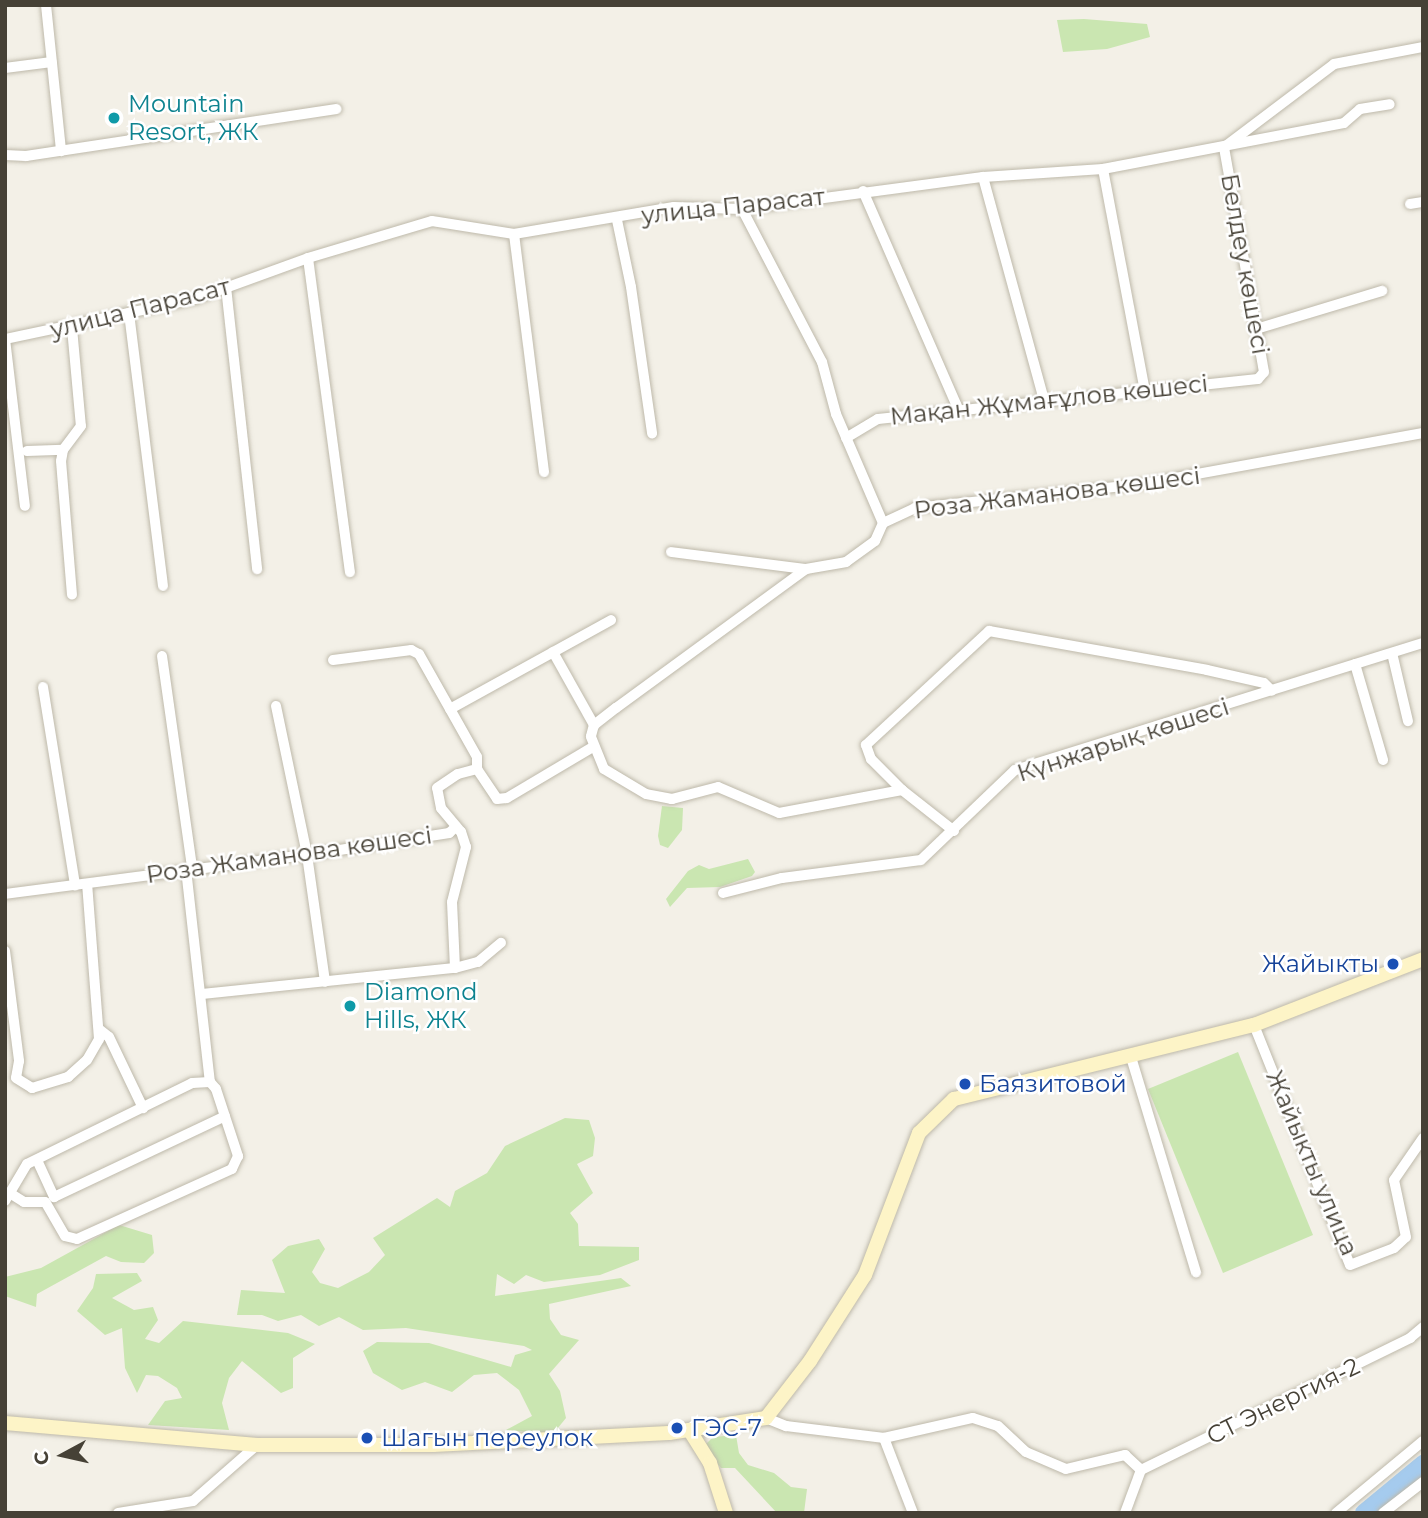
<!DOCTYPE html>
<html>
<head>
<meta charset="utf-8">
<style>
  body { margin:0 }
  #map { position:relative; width:1428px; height:1518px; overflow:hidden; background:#f3f0e7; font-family:Montserrat,sans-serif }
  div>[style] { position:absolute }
  .green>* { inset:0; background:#cae6b1 }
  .river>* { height:18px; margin:-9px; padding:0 9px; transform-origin:9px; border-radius:9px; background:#a5cbee }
  .roads { filter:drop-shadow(0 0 2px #beb9aa) drop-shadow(0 0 2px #beb9aa) }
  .street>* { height:10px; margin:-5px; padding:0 5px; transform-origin:5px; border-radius:5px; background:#fff }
  .secondary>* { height:14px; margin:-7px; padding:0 7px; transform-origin:7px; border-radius:7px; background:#fdf4c7 }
  .dots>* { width:19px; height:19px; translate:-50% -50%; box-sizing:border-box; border:4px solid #fff; border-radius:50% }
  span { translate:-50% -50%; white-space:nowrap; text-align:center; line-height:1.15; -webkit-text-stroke:5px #fff; paint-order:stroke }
  .culture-label { font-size:24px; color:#0d838f }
  .left { translate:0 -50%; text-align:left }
  .street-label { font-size:24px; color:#464136 }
  .transit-label { font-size:24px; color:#164399 }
  .right { translate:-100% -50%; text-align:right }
  .frame { position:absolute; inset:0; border:7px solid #464136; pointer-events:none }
  .north { position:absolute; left:28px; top:1420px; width:70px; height:70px; -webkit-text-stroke:5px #fff; paint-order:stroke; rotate:262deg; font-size:19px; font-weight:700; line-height:28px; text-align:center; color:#464136 }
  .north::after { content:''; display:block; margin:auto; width:24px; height:32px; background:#464136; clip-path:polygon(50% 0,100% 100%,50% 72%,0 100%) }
</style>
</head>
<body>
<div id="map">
  <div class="green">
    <i style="clip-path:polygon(1084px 19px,1147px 24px,1150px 37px,1107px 49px,1063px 52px,1057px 20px)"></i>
    <i style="clip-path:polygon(662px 806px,683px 808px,682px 830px,668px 848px,660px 845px,658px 836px)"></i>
    <i style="clip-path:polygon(748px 859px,755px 872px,752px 876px,720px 887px,687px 888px,670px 907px,666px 899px,688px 871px,699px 865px,709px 869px)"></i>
    <i style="clip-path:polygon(1238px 1052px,1313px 1235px,1223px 1273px,1148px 1089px)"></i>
    <i style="clip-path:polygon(565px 1118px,589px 1120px,595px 1138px,593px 1156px,577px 1164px,593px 1193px,570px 1213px,578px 1224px,579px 1246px,639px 1247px,639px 1260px,600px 1275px,544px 1282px,526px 1275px,514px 1284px,497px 1274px,495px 1296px,621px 1278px,631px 1286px,549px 1304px,550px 1319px,561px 1335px,579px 1340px,549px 1374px,560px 1391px,566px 1418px,553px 1434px,506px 1430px,532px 1416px,519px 1390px,497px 1373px,474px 1375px,452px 1392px,425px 1382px,402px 1390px,373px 1373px,363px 1351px,377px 1342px,429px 1343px,511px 1367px,515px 1355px,532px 1350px,524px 1346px,406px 1328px,363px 1330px,339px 1317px,319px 1326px,301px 1315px,278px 1321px,262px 1315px,237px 1315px,241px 1290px,285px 1293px,272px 1260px,288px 1246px,319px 1239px,325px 1249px,312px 1272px,320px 1283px,338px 1288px,369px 1272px,385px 1255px,373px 1238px,437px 1198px,450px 1207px,455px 1191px,487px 1173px,505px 1146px)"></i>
    <i style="clip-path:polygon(119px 1225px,152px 1235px,154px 1253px,144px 1263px,121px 1262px,106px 1256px,37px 1294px,36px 1307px,5px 1296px,5px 1277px,41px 1268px)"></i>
    <i style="clip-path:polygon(137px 1273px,142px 1281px,112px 1298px,134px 1310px,153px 1307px,158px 1320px,145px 1339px,159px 1343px,183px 1321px,288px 1333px,315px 1344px,293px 1358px,293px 1388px,281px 1393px,242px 1361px,229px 1378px,222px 1403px,229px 1430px,148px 1425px,165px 1401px,182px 1398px,177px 1388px,158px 1376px,146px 1375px,137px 1393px,125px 1368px,122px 1328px,105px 1335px,77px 1311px,93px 1288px,96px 1274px)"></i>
    <i style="clip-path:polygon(736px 1435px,739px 1453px,748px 1465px,774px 1473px,791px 1487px,807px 1489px,804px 1513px,777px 1513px,735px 1468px,721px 1468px,703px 1447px,713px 1437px)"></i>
  </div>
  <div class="river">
    <i style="left:1364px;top:1513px;width:77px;rotate:-39.7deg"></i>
  </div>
  <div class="roads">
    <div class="street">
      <i style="left:46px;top:5px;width:147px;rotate:84.1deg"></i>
      <i style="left:5px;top:68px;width:47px;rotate:-7.3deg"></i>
      <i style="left:1227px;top:145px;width:134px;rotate:-37.1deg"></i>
      <i style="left:1334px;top:64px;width:91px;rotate:-10.8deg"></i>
      <i style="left:5px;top:155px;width:21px;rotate:3deg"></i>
      <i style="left:26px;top:156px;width:314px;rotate:-8.6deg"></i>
      <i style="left:1103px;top:169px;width:227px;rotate:79.3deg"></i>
      <i style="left:983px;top:177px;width:231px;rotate:74.7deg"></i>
      <i style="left:863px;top:191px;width:237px;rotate:66.4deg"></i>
      <i style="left:1410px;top:204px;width:13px;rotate:-9deg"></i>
      <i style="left:742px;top:209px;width:173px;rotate:62.4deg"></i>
      <i style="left:822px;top:362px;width:54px;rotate:74.9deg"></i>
      <i style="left:836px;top:414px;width:119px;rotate:66.7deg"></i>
      <i style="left:617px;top:220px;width:68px;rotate:78.2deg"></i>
      <i style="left:631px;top:287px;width:148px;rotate:81.8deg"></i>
      <i style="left:514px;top:234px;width:240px;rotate:82.8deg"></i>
      <i style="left:308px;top:258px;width:317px;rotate:82.4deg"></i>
      <i style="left:226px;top:287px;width:284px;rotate:83.7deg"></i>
      <i style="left:129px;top:313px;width:275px;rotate:82.9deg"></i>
      <i style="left:72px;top:328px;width:98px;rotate:84.8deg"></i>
      <i style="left:81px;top:426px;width:30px;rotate:127deg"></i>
      <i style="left:63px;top:450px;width:11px;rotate:100deg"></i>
      <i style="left:61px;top:461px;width:134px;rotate:85.3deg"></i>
      <i style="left:1256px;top:329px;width:132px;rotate:-16.8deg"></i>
      <i style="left:5px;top:339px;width:194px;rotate:-11.9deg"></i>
      <i style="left:195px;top:299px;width:120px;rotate:-19.9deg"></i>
      <i style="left:308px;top:258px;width:129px;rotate:-16.6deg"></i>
      <i style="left:432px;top:221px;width:83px;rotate:9deg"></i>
      <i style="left:514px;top:234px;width:162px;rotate:-9.6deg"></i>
      <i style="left:674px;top:207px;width:68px;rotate:1.7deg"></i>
      <i style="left:742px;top:209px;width:243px;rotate:-7.6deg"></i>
      <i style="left:983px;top:177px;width:120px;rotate:-3.8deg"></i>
      <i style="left:1103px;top:169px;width:245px;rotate:-10.8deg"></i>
      <i style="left:1344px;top:123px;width:21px;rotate:-41deg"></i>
      <i style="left:1360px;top:109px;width:30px;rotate:-9deg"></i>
      <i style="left:5px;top:339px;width:168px;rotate:83.2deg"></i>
      <i style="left:846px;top:438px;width:37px;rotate:-31deg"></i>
      <i style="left:878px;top:419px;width:382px;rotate:-6deg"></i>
      <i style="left:1258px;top:379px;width:9px;rotate:-49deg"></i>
      <i style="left:1264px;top:372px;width:229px;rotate:-100.1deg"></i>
      <i style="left:27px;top:451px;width:36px;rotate:-2deg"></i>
      <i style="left:671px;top:552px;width:136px;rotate:7.2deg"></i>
      <i style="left:553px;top:652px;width:84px;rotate:60.7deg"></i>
      <i style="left:1392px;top:653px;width:70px;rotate:76.8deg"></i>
      <i style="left:162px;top:656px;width:214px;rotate:81.9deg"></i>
      <i style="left:333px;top:660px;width:79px;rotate:-7.3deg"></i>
      <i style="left:411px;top:650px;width:9px;rotate:27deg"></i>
      <i style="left:419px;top:654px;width:118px;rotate:60.6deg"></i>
      <i style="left:477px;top:757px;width:12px;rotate:90deg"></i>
      <i style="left:1355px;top:664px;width:100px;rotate:73.7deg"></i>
      <i style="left:43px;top:687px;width:201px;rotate:80.8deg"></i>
      <i style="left:276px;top:706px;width:152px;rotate:78.2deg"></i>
      <i style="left:307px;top:855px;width:128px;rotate:81.9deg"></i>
      <i style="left:450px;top:709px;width:184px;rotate:-28.9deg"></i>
      <i style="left:902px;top:790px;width:125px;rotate:169.4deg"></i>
      <i style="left:779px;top:813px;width:66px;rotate:-156.9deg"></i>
      <i style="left:718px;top:787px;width:48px;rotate:165.4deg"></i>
      <i style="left:672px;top:799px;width:26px;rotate:-169deg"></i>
      <i style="left:646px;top:794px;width:49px;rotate:-149.2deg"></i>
      <i style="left:604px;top:769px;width:35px;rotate:-112deg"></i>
      <i style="left:591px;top:736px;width:11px;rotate:-75deg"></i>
      <i style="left:594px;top:725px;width:28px;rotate:-38deg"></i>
      <i style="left:616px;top:708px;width:235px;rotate:-36.2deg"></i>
      <i style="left:806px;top:569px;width:41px;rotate:-9.9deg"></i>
      <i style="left:846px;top:562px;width:36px;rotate:-36deg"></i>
      <i style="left:875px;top:541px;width:20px;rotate:-66deg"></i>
      <i style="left:883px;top:523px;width:35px;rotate:-25deg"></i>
      <i style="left:915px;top:508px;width:228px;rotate:-6deg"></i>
      <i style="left:1142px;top:484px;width:286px;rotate:-10.3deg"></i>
      <i style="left:954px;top:831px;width:66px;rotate:-141.7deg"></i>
      <i style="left:902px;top:790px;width:44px;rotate:-135deg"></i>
      <i style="left:871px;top:759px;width:15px;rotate:-110deg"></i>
      <i style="left:866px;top:745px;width:168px;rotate:-42.8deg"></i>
      <i style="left:989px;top:631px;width:221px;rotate:10.1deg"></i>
      <i style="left:1207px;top:670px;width:58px;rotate:12.8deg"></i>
      <i style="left:1264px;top:683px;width:11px;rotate:45deg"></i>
      <i style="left:186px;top:869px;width:214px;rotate:83.6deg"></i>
      <i style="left:723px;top:893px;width:61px;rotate:-14.3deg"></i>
      <i style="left:782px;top:878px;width:140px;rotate:-7.4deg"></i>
      <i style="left:921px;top:860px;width:130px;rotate:-43.8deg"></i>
      <i style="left:1015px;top:770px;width:427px;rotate:-17.3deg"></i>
      <i style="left:5px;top:894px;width:305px;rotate:-7.4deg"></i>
      <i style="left:307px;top:855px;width:144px;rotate:-8.8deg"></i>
      <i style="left:449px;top:833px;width:9px;rotate:-41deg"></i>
      <i style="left:5px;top:951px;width:111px;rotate:82.7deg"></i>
      <i style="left:19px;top:1061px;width:17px;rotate:100deg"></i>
      <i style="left:455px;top:968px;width:24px;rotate:-15deg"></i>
      <i style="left:478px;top:962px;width:30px;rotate:-40deg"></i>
      <i style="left:202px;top:994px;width:254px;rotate:-5.9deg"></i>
      <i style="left:455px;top:968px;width:66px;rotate:-92.6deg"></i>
      <i style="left:452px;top:902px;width:57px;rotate:-75.7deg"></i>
      <i style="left:466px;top:847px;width:16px;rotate:-108deg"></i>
      <i style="left:461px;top:832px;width:31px;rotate:-130deg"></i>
      <i style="left:441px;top:808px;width:20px;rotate:-101deg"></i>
      <i style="left:437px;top:788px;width:25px;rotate:-34deg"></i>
      <i style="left:458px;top:774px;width:20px;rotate:-15deg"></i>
      <i style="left:477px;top:769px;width:36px;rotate:56deg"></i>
      <i style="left:497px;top:799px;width:10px;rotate:-6deg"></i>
      <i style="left:507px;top:798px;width:100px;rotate:-30.7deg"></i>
      <i style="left:1254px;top:1025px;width:258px;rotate:68.2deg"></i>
      <i style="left:1350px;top:1265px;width:47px;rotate:-21.1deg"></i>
      <i style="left:1394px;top:1248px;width:16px;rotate:-43deg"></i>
      <i style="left:1406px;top:1237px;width:58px;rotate:-101.9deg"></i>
      <i style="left:1394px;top:1180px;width:51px;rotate:-55.4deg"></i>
      <i style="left:100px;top:1030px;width:11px;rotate:38deg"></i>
      <i style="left:109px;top:1037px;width:79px;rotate:64.4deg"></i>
      <i style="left:1131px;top:1057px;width:225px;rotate:73.2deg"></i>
      <i style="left:16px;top:1078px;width:19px;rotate:32deg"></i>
      <i style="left:32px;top:1088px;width:38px;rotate:-17deg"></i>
      <i style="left:68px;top:1077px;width:25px;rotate:-42deg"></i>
      <i style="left:87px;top:1060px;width:24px;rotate:-60deg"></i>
      <i style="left:99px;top:1039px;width:155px;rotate:-94.4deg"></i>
      <i style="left:37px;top:1160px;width:41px;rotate:65.3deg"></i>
      <i style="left:54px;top:1197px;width:189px;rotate:-25.3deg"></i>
      <i style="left:5px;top:1201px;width:43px;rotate:-59.3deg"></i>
      <i style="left:27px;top:1164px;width:184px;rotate:-26.1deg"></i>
      <i style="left:192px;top:1083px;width:18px;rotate:-3deg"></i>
      <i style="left:210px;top:1082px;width:9px;rotate:49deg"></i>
      <i style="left:216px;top:1089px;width:71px;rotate:71.8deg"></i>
      <i style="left:238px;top:1156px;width:14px;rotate:115deg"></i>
      <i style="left:232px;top:1169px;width:170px;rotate:155.7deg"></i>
      <i style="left:77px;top:1239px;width:12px;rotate:-166deg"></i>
      <i style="left:65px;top:1236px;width:39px;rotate:-120deg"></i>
      <i style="left:45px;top:1202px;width:21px;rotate:180deg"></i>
      <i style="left:24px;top:1202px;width:15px;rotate:-148deg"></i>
      <i style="left:766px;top:1418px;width:22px;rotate:22deg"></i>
      <i style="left:786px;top:1426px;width:99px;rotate:7deg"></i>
      <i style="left:884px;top:1438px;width:91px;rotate:-12.7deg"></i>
      <i style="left:973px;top:1418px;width:26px;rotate:18deg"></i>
      <i style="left:998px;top:1426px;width:38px;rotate:43deg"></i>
      <i style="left:1026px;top:1452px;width:43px;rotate:23deg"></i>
      <i style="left:1066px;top:1469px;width:61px;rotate:-13.3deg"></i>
      <i style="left:1125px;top:1455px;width:22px;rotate:43deg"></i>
      <i style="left:1141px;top:1470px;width:46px;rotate:110.4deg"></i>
      <i style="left:884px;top:1438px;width:80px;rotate:68.9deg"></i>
      <i style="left:1141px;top:1470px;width:300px;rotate:-26.1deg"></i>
      <i style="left:1410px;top:1338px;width:17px;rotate:-40deg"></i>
      <i style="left:118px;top:1513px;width:76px;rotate:-9.1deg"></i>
      <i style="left:193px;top:1501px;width:85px;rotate:-41.2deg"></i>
      <i style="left:1336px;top:1513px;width:113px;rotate:-39.6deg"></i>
      <i style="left:1383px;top:1513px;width:51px;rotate:-37.8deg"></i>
    </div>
    <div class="secondary">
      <i style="left:5px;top:1423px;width:253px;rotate:5deg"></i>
      <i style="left:257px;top:1445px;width:176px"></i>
      <i style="left:433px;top:1445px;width:236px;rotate:-2.9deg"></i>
      <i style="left:669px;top:1433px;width:98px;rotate:-8.8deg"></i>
      <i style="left:766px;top:1418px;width:72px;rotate:-52.3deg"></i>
      <i style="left:810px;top:1361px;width:102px;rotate:-57.4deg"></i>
      <i style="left:865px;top:1275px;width:152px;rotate:-69.2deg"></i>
      <i style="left:919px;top:1133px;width:49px;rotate:-44.2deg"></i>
      <i style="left:954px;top:1099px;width:309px;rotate:-13.9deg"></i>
      <i style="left:1254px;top:1025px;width:181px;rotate:-21.3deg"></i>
      <i style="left:690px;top:1431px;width:38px;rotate:58deg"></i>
      <i style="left:710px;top:1463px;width:52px;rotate:72.3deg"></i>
    </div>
  </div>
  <div class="dots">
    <i style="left:114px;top:118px;background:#0f9aa8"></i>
    <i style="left:1393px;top:964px;background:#1a4fb4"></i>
    <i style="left:350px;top:1006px;background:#0f9aa8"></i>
    <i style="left:965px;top:1084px;background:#1a4fb4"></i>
    <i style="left:677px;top:1428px;background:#1a4fb4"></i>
    <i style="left:367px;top:1438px;background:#1a4fb4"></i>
  </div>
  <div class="culture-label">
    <span class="left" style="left:128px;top:118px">Mountain<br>Resort, ЖК</span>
    <span class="left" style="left:364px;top:1006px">Diamond<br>Hills, ЖК</span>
  </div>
  <div class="street-label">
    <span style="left:733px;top:206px;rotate:-6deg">улица Парасат</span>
    <span style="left:1245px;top:264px;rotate:80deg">Белдеу көшесі</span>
    <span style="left:140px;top:308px;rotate:-14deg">улица Парасат</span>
    <span style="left:1049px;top:400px;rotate:-6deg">Мақан Жұмағұлов көшесі</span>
    <span style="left:1057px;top:493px;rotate:-7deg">Роза Жаманова көшесі</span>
    <span style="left:1123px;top:740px;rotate:-18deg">Күнжарық көшесі</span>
    <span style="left:289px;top:855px;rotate:-8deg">Роза Жаманова көшесі</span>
    <span style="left:1312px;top:1163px;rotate:67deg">Жайыкты улица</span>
    <span style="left:1283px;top:1401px;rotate:-26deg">СТ Энергия-2</span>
  </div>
  <div class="transit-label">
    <span class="right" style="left:1379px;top:964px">Жайыкты</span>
    <span class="left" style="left:979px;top:1084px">Баязитовой</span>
    <span class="left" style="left:691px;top:1428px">ГЭС-7</span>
    <span class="left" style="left:381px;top:1438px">Шагын переулок</span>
  </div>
  <div class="frame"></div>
  <div class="north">С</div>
</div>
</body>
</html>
